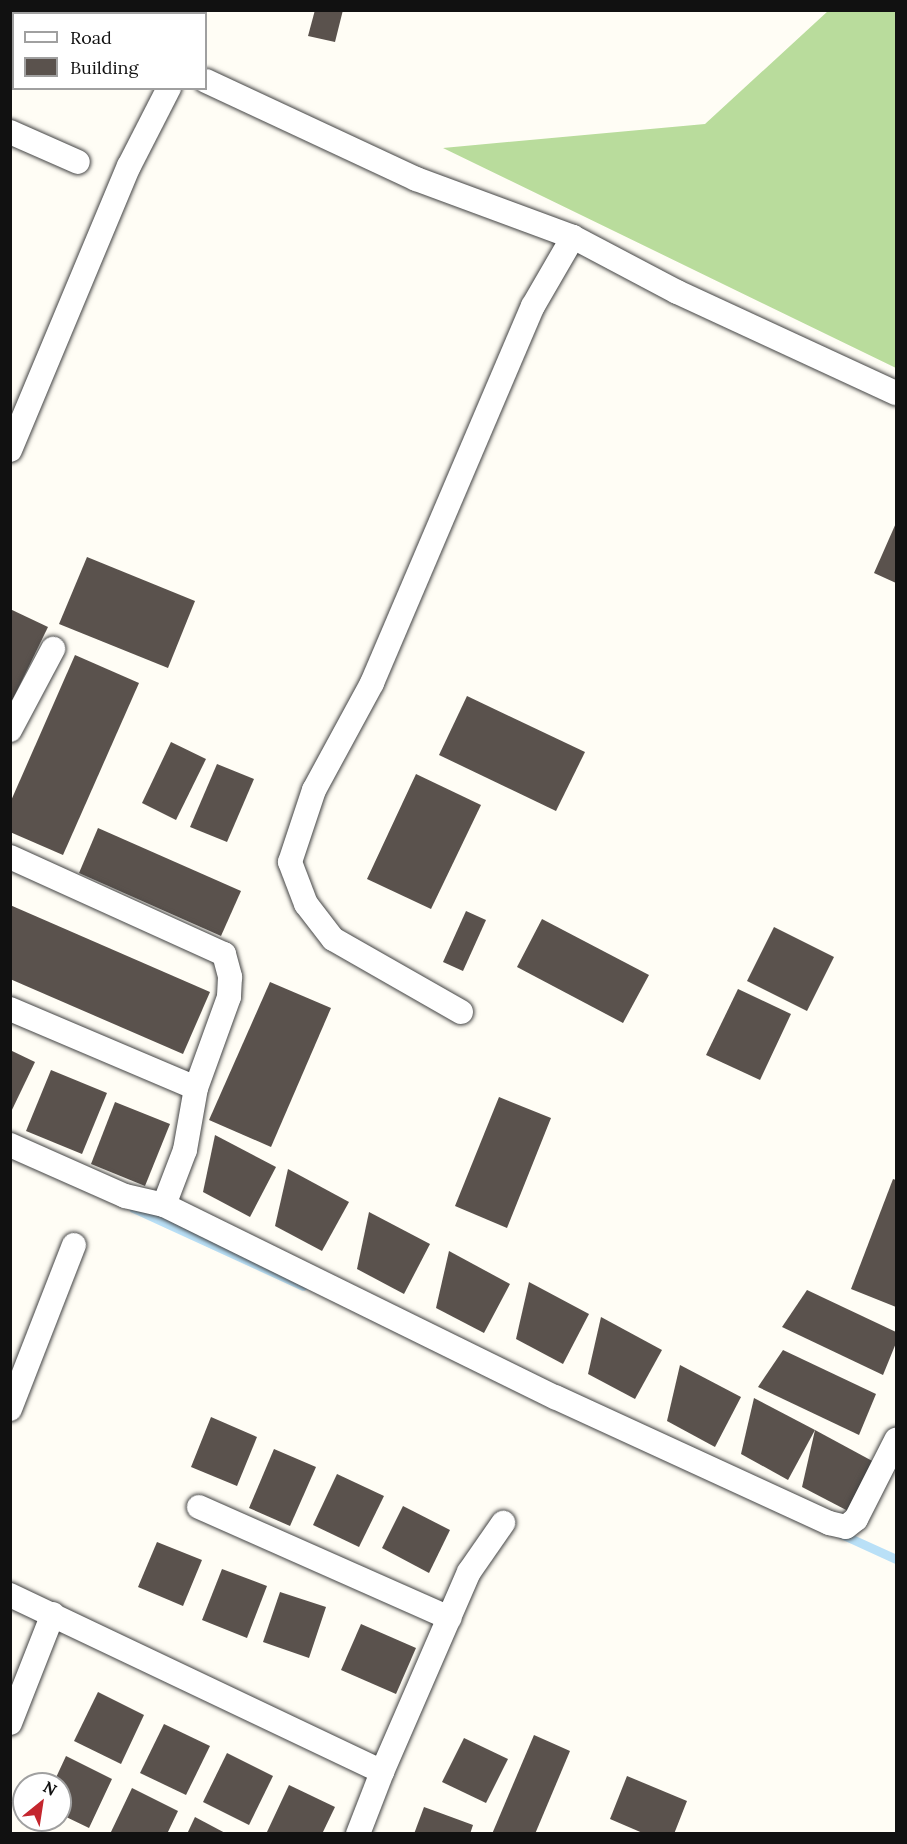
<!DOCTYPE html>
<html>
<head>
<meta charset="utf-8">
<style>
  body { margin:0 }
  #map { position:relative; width:907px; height:1844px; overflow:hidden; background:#fffdf5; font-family:Lora,serif }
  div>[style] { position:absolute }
  .forest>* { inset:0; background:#b9dc9c }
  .stream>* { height:9px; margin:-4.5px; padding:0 4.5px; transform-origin:4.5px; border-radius:4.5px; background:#b9e0f7 }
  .building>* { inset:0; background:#5a524d }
  .roads { filter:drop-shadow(0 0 2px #444) drop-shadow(0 0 2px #444) }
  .street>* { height:24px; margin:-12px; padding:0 12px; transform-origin:12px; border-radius:12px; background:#fff }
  span { translate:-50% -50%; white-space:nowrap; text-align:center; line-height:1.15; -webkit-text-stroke:6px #fff; paint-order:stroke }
  .frame { position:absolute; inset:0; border:12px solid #111; pointer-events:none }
  .legend { position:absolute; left:12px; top:12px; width:195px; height:78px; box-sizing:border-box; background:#fff; border:2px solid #a0a0a0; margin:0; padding:8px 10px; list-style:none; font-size:18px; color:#111 }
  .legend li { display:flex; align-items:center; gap:12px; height:30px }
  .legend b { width:30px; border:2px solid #a0a0a0 }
  .north { position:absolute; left:12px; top:1772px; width:60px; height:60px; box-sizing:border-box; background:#fff; border:2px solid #a0a0a0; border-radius:50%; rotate:30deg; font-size:16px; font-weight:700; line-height:24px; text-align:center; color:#111 }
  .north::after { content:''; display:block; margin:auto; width:21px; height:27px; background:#c4262e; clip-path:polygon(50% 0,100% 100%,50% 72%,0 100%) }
</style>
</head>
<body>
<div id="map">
  <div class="forest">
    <i style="clip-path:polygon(828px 11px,896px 11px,896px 368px,443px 148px,705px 124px)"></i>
  </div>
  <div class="stream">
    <i style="left:133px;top:1208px;width:187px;rotate:24.6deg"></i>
    <i style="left:841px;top:1534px;width:60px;rotate:24.4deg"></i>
  </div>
  <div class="building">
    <i style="clip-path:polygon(315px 10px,343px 10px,335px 42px,308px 36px)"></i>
    <i style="clip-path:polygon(896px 523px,896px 583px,874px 573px)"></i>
    <i style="clip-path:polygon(87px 557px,195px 601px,168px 668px,59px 624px)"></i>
    <i style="clip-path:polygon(10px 609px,48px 627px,10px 705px)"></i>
    <i style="clip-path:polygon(75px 655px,139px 683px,63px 855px,10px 832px,10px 803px)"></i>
    <i style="clip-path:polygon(467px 696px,585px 752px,556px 811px,439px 755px)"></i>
    <i style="clip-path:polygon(171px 742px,206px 759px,176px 820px,142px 803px)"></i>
    <i style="clip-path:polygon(217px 764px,254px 779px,227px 842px,190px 827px)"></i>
    <i style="clip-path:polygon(416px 774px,481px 805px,431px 909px,367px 879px)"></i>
    <i style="clip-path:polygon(98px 828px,241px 891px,221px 936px,79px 873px)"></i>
    <i style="clip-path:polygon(10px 905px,210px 992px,183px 1054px,10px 979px)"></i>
    <i style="clip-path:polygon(466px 911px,486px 920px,463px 971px,443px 962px)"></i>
    <i style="clip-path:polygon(542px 919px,649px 975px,623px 1023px,517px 967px)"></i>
    <i style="clip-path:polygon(774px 927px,834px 957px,807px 1011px,747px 981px)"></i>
    <i style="clip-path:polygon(270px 982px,331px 1008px,271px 1147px,209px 1120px)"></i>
    <i style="clip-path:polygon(738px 989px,791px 1014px,760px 1080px,706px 1055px)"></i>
    <i style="clip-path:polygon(10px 1050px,35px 1062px,10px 1114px)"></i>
    <i style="clip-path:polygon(51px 1070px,107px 1093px,82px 1154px,26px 1131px)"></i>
    <i style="clip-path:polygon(499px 1097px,551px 1118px,507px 1228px,455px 1206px)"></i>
    <i style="clip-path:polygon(115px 1102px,170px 1124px,145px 1186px,91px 1164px)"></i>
    <i style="clip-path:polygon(215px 1135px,276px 1167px,250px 1217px,203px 1192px)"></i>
    <i style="clip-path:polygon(288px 1169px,349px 1202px,322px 1251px,275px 1226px)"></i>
    <i style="clip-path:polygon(893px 1179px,896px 1180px,896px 1307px,851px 1289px)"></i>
    <i style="clip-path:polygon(369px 1212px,430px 1244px,404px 1294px,357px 1269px)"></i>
    <i style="clip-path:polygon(449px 1251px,510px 1284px,484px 1333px,436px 1308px)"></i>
    <i style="clip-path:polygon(529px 1282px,589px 1314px,563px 1364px,516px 1339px)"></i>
    <i style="clip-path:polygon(807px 1290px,896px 1332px,896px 1343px,883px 1375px,782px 1327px)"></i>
    <i style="clip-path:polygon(601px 1317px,662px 1350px,635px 1399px,588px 1374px)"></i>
    <i style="clip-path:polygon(783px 1350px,876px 1394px,859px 1435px,758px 1387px)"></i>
    <i style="clip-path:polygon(680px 1365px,741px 1397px,715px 1447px,667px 1421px)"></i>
    <i style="clip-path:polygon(754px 1398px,815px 1430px,788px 1480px,741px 1454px)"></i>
    <i style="clip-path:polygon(211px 1417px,257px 1437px,237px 1486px,191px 1467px)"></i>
    <i style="clip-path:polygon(815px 1430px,876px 1463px,850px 1512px,802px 1487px)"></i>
    <i style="clip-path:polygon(274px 1449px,316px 1467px,290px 1526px,249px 1508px)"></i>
    <i style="clip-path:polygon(337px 1474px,384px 1496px,359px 1547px,313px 1525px)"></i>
    <i style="clip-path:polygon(403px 1506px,450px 1530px,429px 1573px,382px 1548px)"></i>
    <i style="clip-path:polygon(157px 1542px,202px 1560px,183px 1606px,138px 1587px)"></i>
    <i style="clip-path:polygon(222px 1569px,267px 1586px,247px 1638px,202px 1620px)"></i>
    <i style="clip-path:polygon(280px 1592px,326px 1607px,309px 1658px,263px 1642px)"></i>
    <i style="clip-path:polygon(361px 1624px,416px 1648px,396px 1694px,341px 1670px)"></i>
    <i style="clip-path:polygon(98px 1692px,144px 1715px,121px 1764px,74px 1741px)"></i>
    <i style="clip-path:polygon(164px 1724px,210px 1746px,186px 1795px,140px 1773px)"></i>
    <i style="clip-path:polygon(534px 1735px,570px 1751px,535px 1834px,492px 1834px)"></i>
    <i style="clip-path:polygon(464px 1738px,508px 1759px,486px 1803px,442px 1782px)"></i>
    <i style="clip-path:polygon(227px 1753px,273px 1776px,249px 1825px,203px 1802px)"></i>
    <i style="clip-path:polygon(66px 1756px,112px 1779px,89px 1828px,60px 1814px,60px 1784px,53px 1784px)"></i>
    <i style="clip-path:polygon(627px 1776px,687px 1801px,674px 1834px,645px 1834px,610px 1819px)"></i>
    <i style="clip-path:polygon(289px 1785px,335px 1807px,322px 1834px,266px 1834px)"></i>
    <i style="clip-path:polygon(132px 1788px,178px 1811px,167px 1834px,110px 1834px)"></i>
    <i style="clip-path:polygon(424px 1807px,473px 1825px,470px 1834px,414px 1834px)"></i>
    <i style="clip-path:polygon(195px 1817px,227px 1834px,187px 1834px)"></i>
  </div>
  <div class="roads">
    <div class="street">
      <i style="left:42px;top:10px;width:8px;rotate:30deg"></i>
      <i style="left:206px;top:81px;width:232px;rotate:25deg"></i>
      <i style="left:416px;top:179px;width:167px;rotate:20.3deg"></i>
      <i style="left:10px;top:132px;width:74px;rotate:23.8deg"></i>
      <i style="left:10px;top:450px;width:308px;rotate:-67.3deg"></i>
      <i style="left:129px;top:166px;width:88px;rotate:-62.9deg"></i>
      <i style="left:10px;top:730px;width:92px;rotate:-62deg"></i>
      <i style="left:10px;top:857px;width:235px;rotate:24.4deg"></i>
      <i style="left:224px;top:954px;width:24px;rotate:75deg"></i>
      <i style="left:230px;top:977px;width:20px;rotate:93deg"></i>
      <i style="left:229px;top:997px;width:97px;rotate:109.9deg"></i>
      <i style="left:196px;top:1088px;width:63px;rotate:100.1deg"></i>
      <i style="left:185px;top:1150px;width:59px;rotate:110.9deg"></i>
      <i style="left:164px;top:1205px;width:40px;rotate:-167deg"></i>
      <i style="left:125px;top:1196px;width:126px;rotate:-156.1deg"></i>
      <i style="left:10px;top:1009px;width:202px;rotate:23deg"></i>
      <i style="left:461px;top:1012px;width:147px;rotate:-150.3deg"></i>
      <i style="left:333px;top:939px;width:44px;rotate:-127.6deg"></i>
      <i style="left:306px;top:904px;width:45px;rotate:-110.9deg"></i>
      <i style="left:290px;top:862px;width:76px;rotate:-71.6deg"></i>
      <i style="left:314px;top:790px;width:122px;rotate:-61.5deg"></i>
      <i style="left:372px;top:683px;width:410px;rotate:-66.9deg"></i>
      <i style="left:533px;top:306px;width:80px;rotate:-59.9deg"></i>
      <i style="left:573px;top:237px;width:118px;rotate:27.9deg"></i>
      <i style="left:677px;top:292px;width:241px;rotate:24.8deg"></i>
      <i style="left:164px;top:1205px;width:436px;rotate:26.2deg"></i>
      <i style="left:555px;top:1397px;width:302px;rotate:24.7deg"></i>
      <i style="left:829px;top:1523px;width:17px;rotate:13deg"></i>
      <i style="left:846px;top:1527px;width:13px;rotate:-39deg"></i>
      <i style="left:856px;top:1519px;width:89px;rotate:-63.1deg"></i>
      <i style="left:10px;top:1409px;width:176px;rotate:-68.7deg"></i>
      <i style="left:199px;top:1507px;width:274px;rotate:23.9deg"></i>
      <i style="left:10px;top:1595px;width:412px;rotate:25.4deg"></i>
      <i style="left:382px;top:1772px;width:218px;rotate:-66.5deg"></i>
      <i style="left:469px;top:1572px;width:60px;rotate:-55.2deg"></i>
      <i style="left:10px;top:1723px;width:117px;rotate:-68.5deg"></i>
      <i style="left:358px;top:1834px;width:66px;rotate:-68.8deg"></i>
    </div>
  </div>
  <div class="frame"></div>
  <ul class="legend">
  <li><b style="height:8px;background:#fff"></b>Road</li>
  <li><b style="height:16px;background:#5a524d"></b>Building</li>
  </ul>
  <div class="north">N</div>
</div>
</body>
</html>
